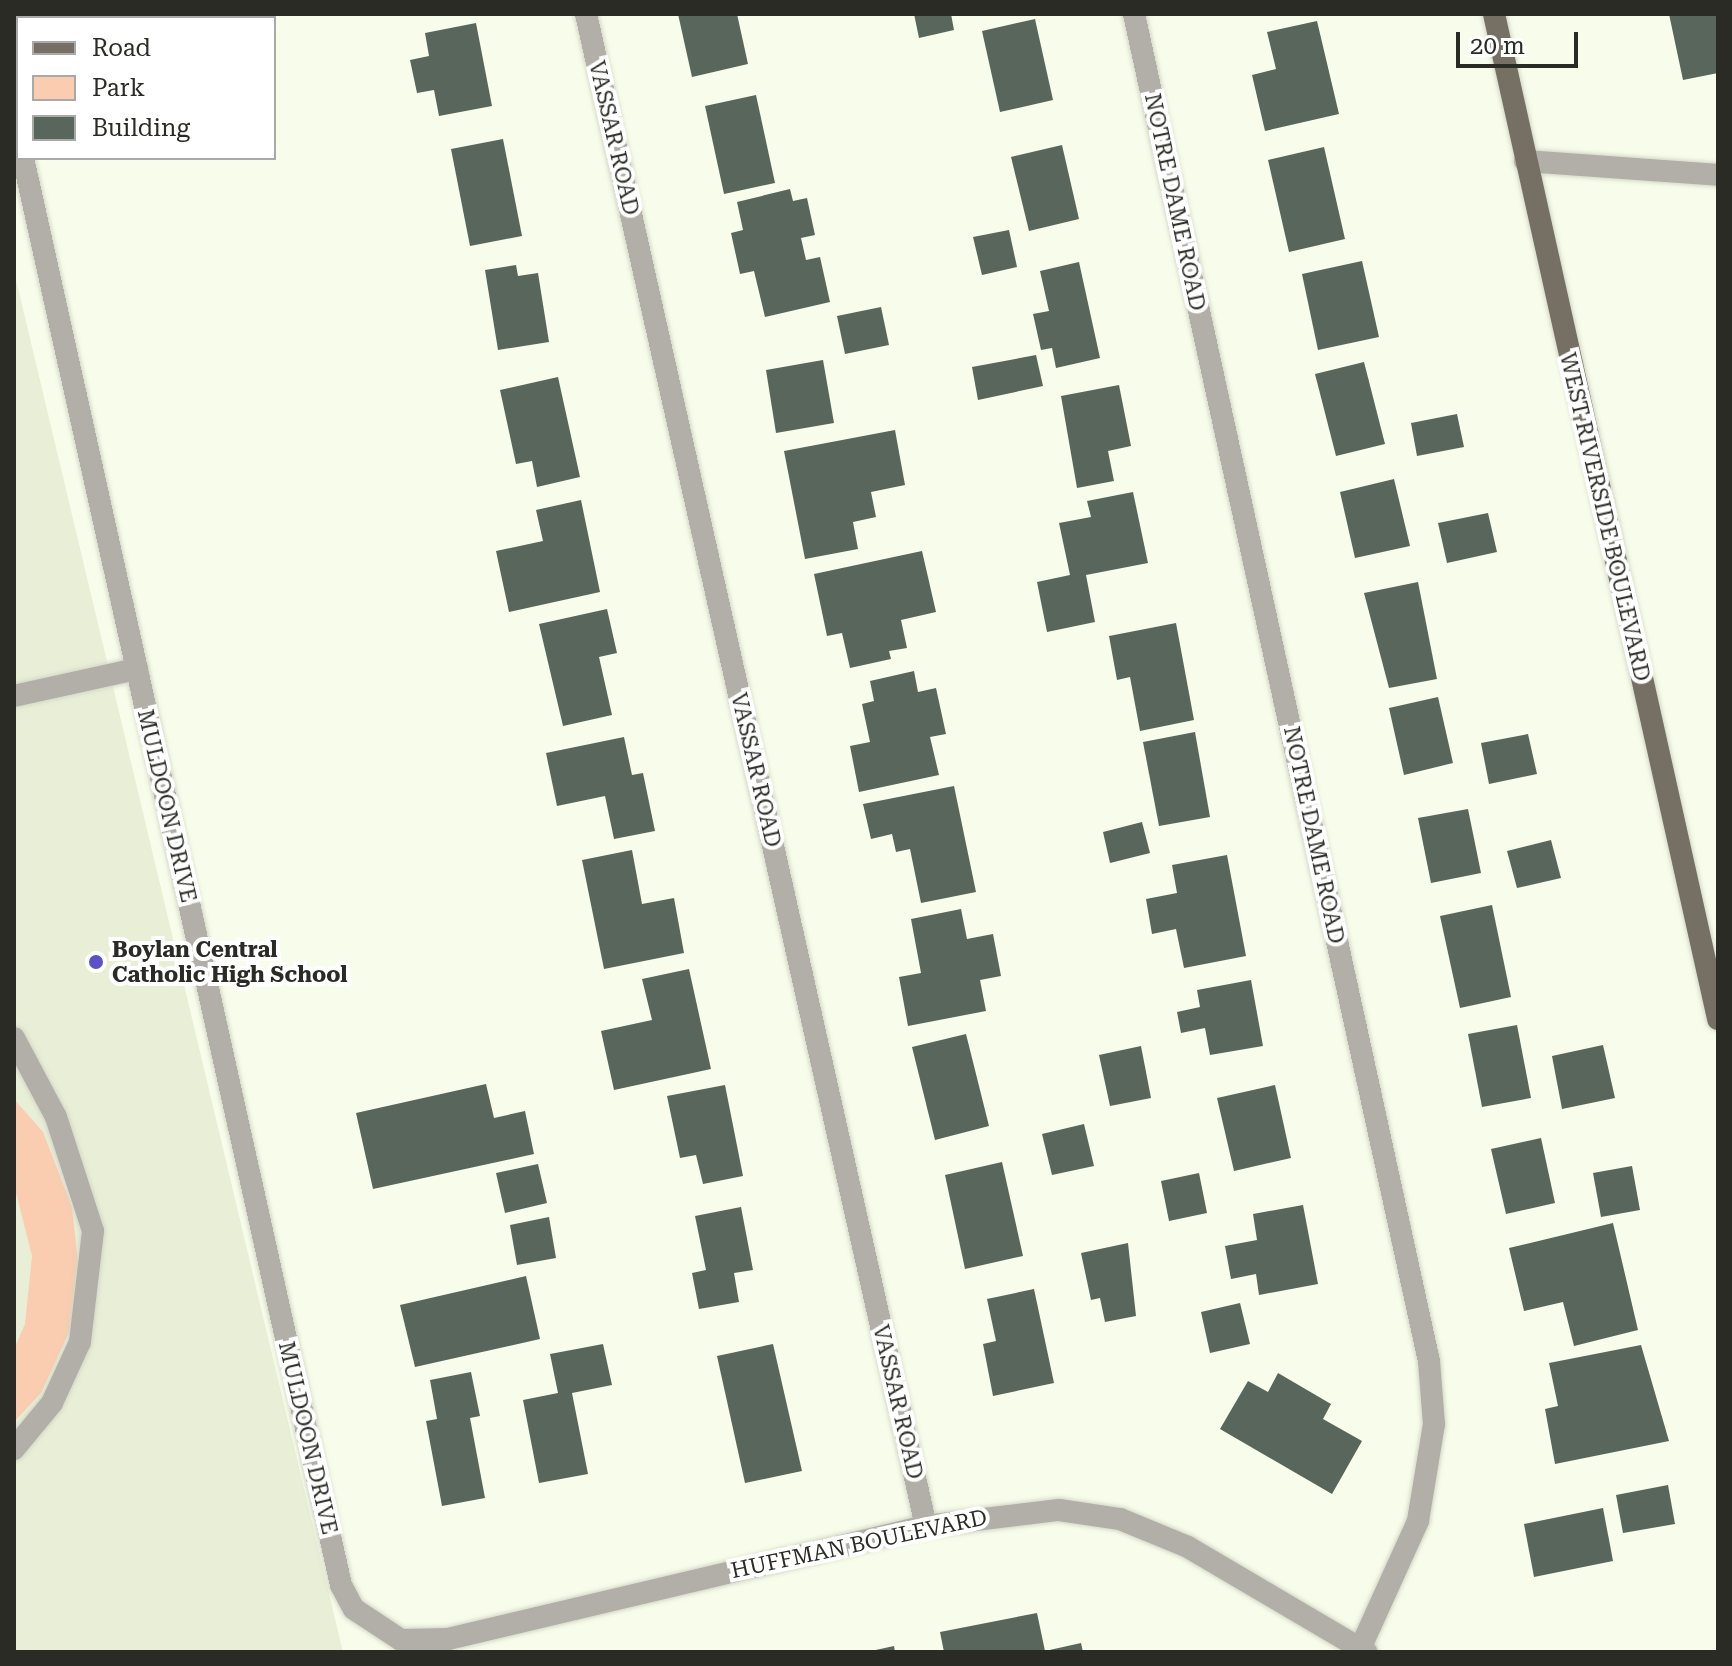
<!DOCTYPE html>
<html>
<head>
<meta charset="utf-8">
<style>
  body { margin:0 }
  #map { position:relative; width:1732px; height:1666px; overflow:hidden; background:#f8fdeb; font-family:"Roboto Serif",serif }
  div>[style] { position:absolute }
  .built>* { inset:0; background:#e9efd7 }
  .green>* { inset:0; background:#faccb0 }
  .building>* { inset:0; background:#59665b }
  .roads { filter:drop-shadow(0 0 2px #d3d7c7) drop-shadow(0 0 2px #d3d7c7) }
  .service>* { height:22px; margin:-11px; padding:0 11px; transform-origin:11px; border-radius:11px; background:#b2afa8 }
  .minor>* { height:22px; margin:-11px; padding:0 11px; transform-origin:11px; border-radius:11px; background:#b2afa8 }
  .primary>* { height:22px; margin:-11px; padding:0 11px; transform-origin:11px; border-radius:11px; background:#767064 }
  .dots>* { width:22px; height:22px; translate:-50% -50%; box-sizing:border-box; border:4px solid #fff; border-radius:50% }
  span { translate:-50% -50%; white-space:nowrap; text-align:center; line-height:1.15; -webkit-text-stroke:8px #fff; paint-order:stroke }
  .street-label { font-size:22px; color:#292b24 }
  .poi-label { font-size:22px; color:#292b24; font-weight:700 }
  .left { translate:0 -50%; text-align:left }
  .frame { position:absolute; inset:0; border:16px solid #292b24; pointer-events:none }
  .legend { position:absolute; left:16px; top:16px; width:260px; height:144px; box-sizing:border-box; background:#fff; border:2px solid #a9aaa7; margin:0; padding:10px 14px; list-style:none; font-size:24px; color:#292b24 }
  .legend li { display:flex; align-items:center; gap:16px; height:40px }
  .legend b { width:40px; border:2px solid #a9aaa7 }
  .scale { position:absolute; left:1456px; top:32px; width:122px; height:36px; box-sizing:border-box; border:4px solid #292b24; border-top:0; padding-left:10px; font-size:24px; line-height:28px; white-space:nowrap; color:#292b24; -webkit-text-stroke:6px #fff; paint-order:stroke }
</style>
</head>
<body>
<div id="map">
  <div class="built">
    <i style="clip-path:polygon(14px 271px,343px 1652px,14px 1652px)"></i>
  </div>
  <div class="green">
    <i style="clip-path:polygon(14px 1099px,43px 1132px,72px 1207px,79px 1271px,72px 1326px,41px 1393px,14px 1422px,14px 1349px,25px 1324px,32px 1256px,14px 1185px)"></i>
  </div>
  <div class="building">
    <i style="clip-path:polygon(678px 14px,737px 14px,748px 64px,692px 77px)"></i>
    <i style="clip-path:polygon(914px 14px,951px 14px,954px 30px,919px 38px)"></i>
    <i style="clip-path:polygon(1669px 14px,1718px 14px,1718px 73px,1683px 80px)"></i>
    <i style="clip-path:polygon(1035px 19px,1053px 100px,1000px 112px,982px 31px)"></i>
    <i style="clip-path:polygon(1317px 21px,1339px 114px,1265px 131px,1252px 75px,1276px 69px,1267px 32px)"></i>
    <i style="clip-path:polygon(476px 23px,492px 106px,439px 116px,434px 90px,417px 93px,410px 60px,429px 56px,425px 33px)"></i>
    <i style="clip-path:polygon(756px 95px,775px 183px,724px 194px,705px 106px)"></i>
    <i style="clip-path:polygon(503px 139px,522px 236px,470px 246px,451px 149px)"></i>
    <i style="clip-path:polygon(1062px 145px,1079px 219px,1029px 231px,1011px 157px)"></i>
    <i style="clip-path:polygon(1324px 147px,1345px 239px,1289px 252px,1268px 160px)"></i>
    <i style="clip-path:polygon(790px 189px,793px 201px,807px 198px,815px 235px,801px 238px,806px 260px,820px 257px,830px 302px,765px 317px,754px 271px,740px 274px,731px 233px,743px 230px,737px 202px)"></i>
    <i style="clip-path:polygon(1009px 230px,1017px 267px,982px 275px,973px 237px)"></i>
    <i style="clip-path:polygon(1362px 261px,1379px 337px,1318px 350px,1302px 274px)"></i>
    <i style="clip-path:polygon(1079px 262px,1100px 358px,1056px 368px,1052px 348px,1041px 350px,1033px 314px,1049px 311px,1040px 271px)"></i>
    <i style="clip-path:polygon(516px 265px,518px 276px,538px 273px,549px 342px,498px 350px,485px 270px)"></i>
    <i style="clip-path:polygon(881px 307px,889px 345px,845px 354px,837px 316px)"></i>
    <i style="clip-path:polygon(1036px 355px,1043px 386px,978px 400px,972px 367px)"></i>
    <i style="clip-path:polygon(823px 360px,834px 423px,776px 433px,766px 370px)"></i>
    <i style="clip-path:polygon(1364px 362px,1385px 444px,1336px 456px,1315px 374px)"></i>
    <i style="clip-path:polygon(558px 377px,580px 477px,537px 487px,532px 461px,516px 464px,500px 390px)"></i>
    <i style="clip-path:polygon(1119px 385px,1131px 446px,1108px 451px,1114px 481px,1077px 488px,1061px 396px)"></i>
    <i style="clip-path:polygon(1457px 414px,1464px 447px,1417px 456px,1411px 423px)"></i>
    <i style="clip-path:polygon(895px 430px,905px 485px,871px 492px,876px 517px,853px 522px,858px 549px,805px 559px,784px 451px)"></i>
    <i style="clip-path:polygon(1394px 479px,1410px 546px,1355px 558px,1340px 492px)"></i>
    <i style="clip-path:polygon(1133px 492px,1148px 563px,1086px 575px,1095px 622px,1047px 632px,1037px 582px,1070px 575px,1059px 523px,1091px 517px,1087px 501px)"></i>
    <i style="clip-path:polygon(581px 500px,600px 592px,509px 612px,496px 551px,543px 541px,536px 510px)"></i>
    <i style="clip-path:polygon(1488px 513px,1497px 552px,1447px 563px,1438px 523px)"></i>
    <i style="clip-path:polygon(922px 551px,936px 612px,901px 620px,907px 648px,889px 651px,891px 659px,850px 668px,842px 633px,827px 636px,814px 574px)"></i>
    <i style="clip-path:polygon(1418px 582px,1437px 679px,1389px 688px,1364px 593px)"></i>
    <i style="clip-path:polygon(607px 609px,617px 653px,599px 657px,612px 715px,563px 726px,539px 624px)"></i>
    <i style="clip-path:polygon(1176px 623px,1194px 720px,1140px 731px,1130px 677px,1117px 680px,1109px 636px)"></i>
    <i style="clip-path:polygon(914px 671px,918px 692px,936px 688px,946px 734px,930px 737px,939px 775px,859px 792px,850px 746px,870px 742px,862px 704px,874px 701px,870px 681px)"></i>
    <i style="clip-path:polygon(1438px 697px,1453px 763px,1404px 775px,1389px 708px)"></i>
    <i style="clip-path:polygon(1195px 732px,1210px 817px,1159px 826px,1143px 742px)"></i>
    <i style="clip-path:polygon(1528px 734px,1537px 774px,1489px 784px,1481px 743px)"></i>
    <i style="clip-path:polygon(624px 737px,632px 775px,643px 773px,655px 831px,614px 839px,605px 796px,557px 806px,546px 753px)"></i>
    <i style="clip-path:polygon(954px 786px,976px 892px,921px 903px,910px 849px,896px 852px,892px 834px,871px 839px,863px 804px)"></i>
    <i style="clip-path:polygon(1468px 809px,1481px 873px,1431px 883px,1418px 818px)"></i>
    <i style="clip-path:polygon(1142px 822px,1150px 853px,1110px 863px,1103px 832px)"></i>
    <i style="clip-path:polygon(1551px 840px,1561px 878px,1517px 888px,1507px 851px)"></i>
    <i style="clip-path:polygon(632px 850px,642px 904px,674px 898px,684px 953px,604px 969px,582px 860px)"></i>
    <i style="clip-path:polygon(1227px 855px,1246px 956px,1184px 968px,1176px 929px,1152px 934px,1146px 899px,1177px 893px,1172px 865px)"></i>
    <i style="clip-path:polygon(1492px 905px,1511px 997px,1460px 1008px,1440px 916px)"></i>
    <i style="clip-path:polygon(961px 909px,967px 939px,993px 934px,1001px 976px,980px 980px,986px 1011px,908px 1026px,899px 977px,921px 973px,911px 919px)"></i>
    <i style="clip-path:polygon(689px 969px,711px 1069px,614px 1090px,601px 1031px,652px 1020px,642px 979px)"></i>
    <i style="clip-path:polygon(1251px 980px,1263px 1046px,1210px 1055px,1205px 1028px,1181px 1033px,1177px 1012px,1200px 1007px,1197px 990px)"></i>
    <i style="clip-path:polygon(1517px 1025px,1531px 1098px,1482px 1107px,1468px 1034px)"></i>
    <i style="clip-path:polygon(966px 1034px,989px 1126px,935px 1140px,912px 1047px)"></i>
    <i style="clip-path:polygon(1603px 1045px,1615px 1098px,1562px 1109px,1552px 1056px)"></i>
    <i style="clip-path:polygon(1141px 1046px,1151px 1098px,1110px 1106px,1099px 1055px)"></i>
    <i style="clip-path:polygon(486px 1084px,494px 1118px,525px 1111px,534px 1154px,373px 1189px,356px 1113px)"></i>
    <i style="clip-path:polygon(725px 1085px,743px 1176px,703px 1184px,696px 1155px,680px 1158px,667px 1096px)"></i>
    <i style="clip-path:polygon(1275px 1085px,1291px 1158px,1234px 1171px,1217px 1098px)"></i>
    <i style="clip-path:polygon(1084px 1124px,1094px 1166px,1052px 1175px,1042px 1134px)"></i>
    <i style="clip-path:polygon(1541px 1138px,1555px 1203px,1506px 1214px,1491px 1149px)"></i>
    <i style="clip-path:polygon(1002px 1162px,1023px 1256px,965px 1269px,945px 1175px)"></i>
    <i style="clip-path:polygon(538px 1164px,547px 1203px,505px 1213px,496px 1173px)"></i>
    <i style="clip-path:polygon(1632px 1166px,1640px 1210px,1601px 1217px,1593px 1173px)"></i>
    <i style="clip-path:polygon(1199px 1173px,1207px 1213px,1169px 1221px,1161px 1181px)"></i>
    <i style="clip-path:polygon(1303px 1205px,1318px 1284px,1259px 1295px,1256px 1274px,1231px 1279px,1225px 1246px,1257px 1240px,1253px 1214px)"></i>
    <i style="clip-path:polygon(741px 1207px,753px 1270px,734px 1273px,739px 1302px,699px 1309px,692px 1273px,706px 1270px,695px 1216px)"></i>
    <i style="clip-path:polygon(549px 1217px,556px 1258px,517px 1265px,510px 1225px)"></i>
    <i style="clip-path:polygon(1613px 1223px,1638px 1330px,1574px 1346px,1563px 1302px,1524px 1311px,1509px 1248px)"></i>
    <i style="clip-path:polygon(1128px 1243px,1136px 1316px,1105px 1322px,1100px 1298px,1091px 1300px,1081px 1253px)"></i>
    <i style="clip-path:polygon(526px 1276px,540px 1339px,415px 1367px,400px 1305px)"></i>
    <i style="clip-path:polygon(1034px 1289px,1054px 1383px,993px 1396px,983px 1344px,996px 1341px,987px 1299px)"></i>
    <i style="clip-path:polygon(1240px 1303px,1250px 1344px,1210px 1353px,1201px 1312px)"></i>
    <i style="clip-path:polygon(603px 1344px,612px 1385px,572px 1393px,588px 1474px,539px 1483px,523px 1400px,558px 1393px,550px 1354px)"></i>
    <i style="clip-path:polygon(773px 1344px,802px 1471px,745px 1483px,717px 1356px)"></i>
    <i style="clip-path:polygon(1641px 1345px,1669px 1441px,1555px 1464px,1545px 1409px,1558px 1406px,1549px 1363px)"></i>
    <i style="clip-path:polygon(471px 1372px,480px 1416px,470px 1418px,485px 1498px,442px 1506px,426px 1421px,437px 1419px,430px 1380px)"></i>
    <i style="clip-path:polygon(1278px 1373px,1331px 1404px,1323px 1419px,1362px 1441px,1332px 1494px,1220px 1429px,1248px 1381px,1268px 1392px)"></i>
    <i style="clip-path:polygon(1668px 1485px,1675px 1524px,1623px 1533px,1616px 1495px)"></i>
    <i style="clip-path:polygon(1603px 1508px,1613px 1561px,1534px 1577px,1524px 1524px)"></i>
    <i style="clip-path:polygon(1037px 1613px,1045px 1651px,1081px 1643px,1083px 1652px,944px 1652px,940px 1632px)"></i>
    <i style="clip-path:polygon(894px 1646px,895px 1652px,872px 1652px,871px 1651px)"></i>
  </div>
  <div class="roads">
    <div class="service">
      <i style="left:14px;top:696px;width:126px;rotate:-12.4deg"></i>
      <i style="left:14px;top:1038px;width:89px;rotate:62deg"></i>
      <i style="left:56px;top:1117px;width:120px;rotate:72deg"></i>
      <i style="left:93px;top:1231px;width:112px;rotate:96.7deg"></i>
      <i style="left:80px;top:1342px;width:67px;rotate:114.7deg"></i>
      <i style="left:52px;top:1403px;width:60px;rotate:129.6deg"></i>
    </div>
    <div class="minor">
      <i style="left:586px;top:14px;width:1550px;rotate:77.33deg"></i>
      <i style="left:1134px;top:14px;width:1379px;rotate:77.65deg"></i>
      <i style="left:1429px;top:1361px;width:63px;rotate:85.5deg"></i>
      <i style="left:1434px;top:1424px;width:98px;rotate:99.4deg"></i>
      <i style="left:1418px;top:1521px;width:141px;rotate:114.4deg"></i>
      <i style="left:14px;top:117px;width:18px;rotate:77deg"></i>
      <i style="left:23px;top:158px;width:1462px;rotate:77.44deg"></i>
      <i style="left:341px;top:1585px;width:27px;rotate:62deg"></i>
      <i style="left:354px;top:1609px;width:56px;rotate:33.4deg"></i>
      <i style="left:401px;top:1640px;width:47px;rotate:-1.2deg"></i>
      <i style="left:448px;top:1639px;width:491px;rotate:-13.3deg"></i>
      <i style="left:926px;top:1526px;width:134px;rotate:-6.9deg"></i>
      <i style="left:1059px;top:1510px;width:62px;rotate:8.4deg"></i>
      <i style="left:1120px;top:1519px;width:74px;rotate:22.4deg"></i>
      <i style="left:1188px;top:1547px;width:207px;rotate:30.5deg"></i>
      <i style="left:1525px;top:161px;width:194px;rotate:4.1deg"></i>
    </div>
    <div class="primary">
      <i style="left:1494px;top:14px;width:1030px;rotate:77.43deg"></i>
    </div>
  </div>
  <div class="dots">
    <i style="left:96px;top:962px;background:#5b52ca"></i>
  </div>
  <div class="street-label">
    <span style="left:614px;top:138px;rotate:77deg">VASSAR ROAD</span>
    <span style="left:1175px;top:202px;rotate:78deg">NOTRE DAME ROAD</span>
    <span style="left:1605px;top:517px;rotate:77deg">WEST RIVERSIDE BOULEVARD</span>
    <span style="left:756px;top:770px;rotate:77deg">VASSAR ROAD</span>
    <span style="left:167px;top:806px;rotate:77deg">MULDOON DRIVE</span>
    <span style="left:1314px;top:835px;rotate:78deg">NOTRE DAME ROAD</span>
    <span style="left:898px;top:1402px;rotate:77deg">VASSAR ROAD</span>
    <span style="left:308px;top:1438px;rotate:77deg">MULDOON DRIVE</span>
    <span style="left:859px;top:1544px;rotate:-12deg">HUFFMAN BOULEVARD</span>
  </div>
  <div class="poi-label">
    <span class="left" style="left:112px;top:962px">Boylan Central<br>Catholic High School</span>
  </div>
  <div class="frame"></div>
  <ul class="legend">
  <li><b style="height:10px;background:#767064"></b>Road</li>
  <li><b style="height:22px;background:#faccb0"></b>Park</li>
  <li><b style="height:22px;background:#59665b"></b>Building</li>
  </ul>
  <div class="scale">20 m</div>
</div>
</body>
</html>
